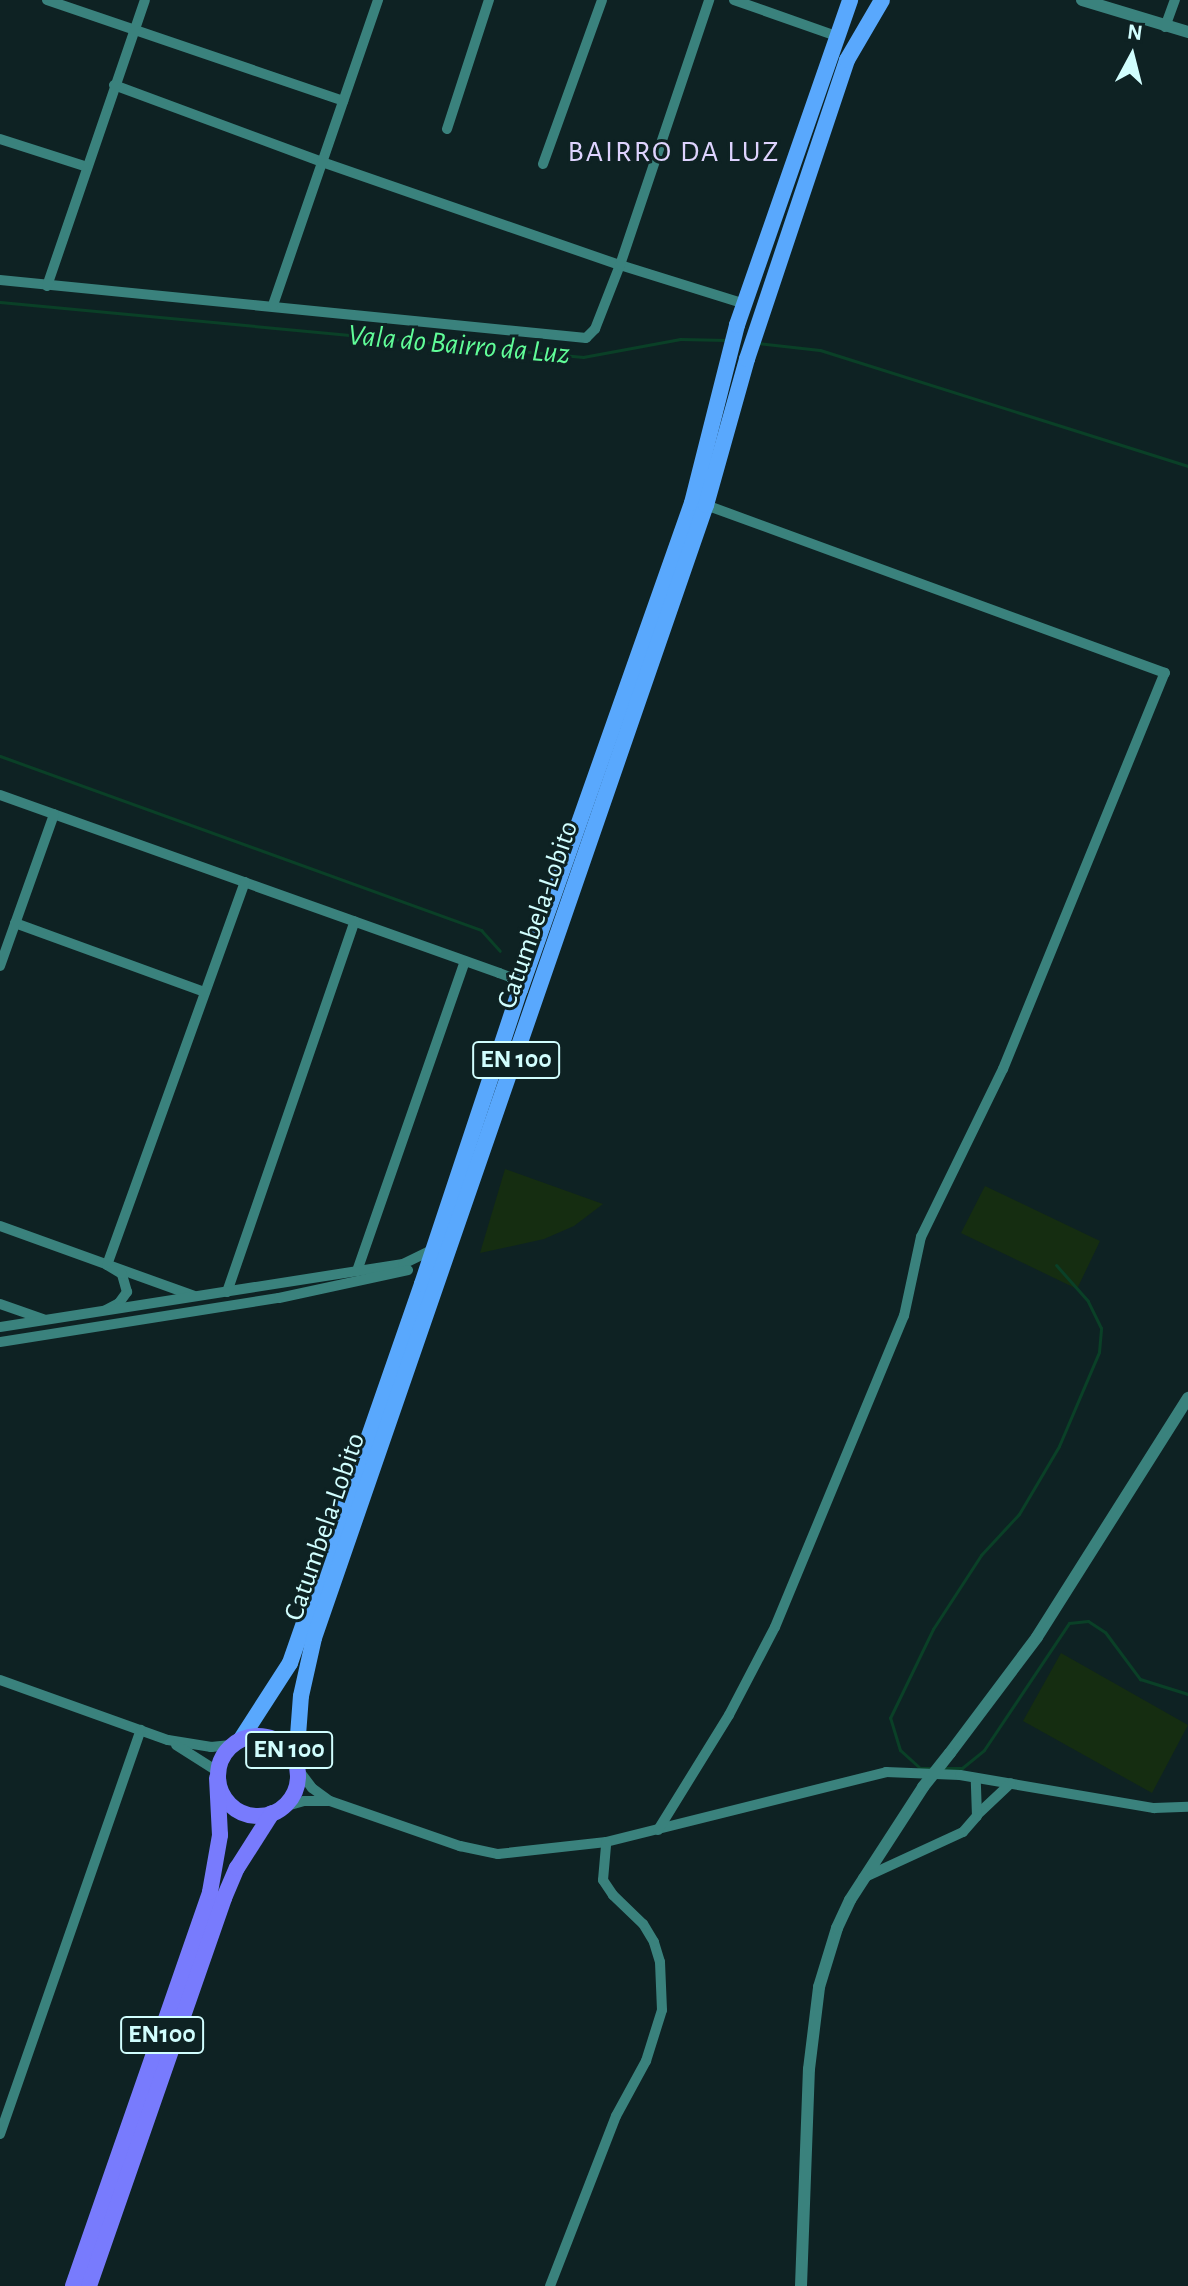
<!DOCTYPE html>
<html>
<head>
<meta charset="utf-8">
<style>
  body { margin:0 }
  #map { position:relative; width:1188px; height:2286px; overflow:hidden; background:#0e2223; font-family:"Alegreya Sans",sans-serif }
  div>[style] { position:absolute }
  .green>* { inset:0; background:#152d11 }
  .stream>* { height:3px; margin:-1.5px; padding:0 1.5px; transform-origin:1.5px; border-radius:1.5px; background:#0a4027 }
  .minor>* { height:10px; margin:-5px; padding:0 5px; transform-origin:5px; border-radius:5px; background:#3a827d }
  .tertiary>* { height:12px; margin:-6px; padding:0 6px; transform-origin:6px; border-radius:6px; background:#3a827d }
  .primary>* { height:16px; margin:-8px; padding:0 8px; transform-origin:8px; border-radius:8px; background:#59a8fd }
  .trunk>* { height:16px; margin:-8px; padding:0 8px; transform-origin:8px; border-radius:8px; background:#787bfd }
  .trunk>.ring { margin:-8px; padding:0; box-sizing:content-box; background:none; border:16px solid #787bfd; border-radius:50% }
  .tertiary-bridge>* { height:12px; margin:-6px; padding:0 6px; transform-origin:6px; border-radius:6px; background:#3a827d }
  span { translate:-50% -50%; white-space:nowrap; text-align:center; line-height:1.15; -webkit-text-stroke:6px #0e2223; paint-order:stroke }
  .shield-label span { padding:2px 6px; background:#0e2223; border:2px solid; border-radius:6px; -webkit-text-stroke-width:0 }
  .shield-label { font-size:26px; color:#d1fefe; font-weight:700 }
  .street-label { font-size:28px; color:#d1fefe }
  .neighbourhood-label { font-size:30px; color:#ded3fe; letter-spacing:2px }
  .water-label { font-size:30px; color:#60fd98; font-style:italic }
  .north { position:absolute; left:1092px; top:16px; width:80px; height:80px; -webkit-text-stroke:6px #0e2223; paint-order:stroke; rotate:7deg; font-size:22px; font-weight:700; line-height:32px; text-align:center; color:#d1fefe }
  .north::after { content:''; display:block; margin:auto; width:28px; height:36px; background:#d1fefe; clip-path:polygon(50% 0,100% 100%,50% 72%,0 100%) }
</style>
</head>
<body>
<div id="map">
  <div class="green">
    <i style="clip-path:polygon(505px 1169px,603px 1204px,574px 1226px,544px 1239px,480px 1253px)"></i>
    <i style="clip-path:polygon(985px 1186px,1100px 1241px,1077px 1289px,961px 1233px)"></i>
    <i style="clip-path:polygon(1061px 1653px,1188px 1725px,1152px 1793px,1023px 1721px)"></i>
  </div>
  <div class="stream">
    <i style="left:0;top:302px;width:586px;rotate:5.39deg"></i>
    <i style="left:583px;top:357px;width:99px;rotate:-10.5deg"></i>
    <i style="left:680px;top:339px;width:47px;rotate:1.2deg"></i>
    <i style="left:758px;top:343px;width:62px;rotate:6.4deg"></i>
    <i style="left:820px;top:350px;width:386px;rotate:17.5deg"></i>
    <i style="left:0;top:756px;width:512px;rotate:19.89deg"></i>
    <i style="left:481px;top:930px;width:28px;rotate:48deg"></i>
    <i style="left:932px;top:1768px;width:12px;rotate:180deg"></i>
    <i style="left:920px;top:1768px;width:27px;rotate:-138deg"></i>
    <i style="left:900px;top:1750px;width:34px;rotate:-107deg"></i>
    <i style="left:890px;top:1718px;width:99px;rotate:-64.2deg"></i>
    <i style="left:933px;top:1629px;width:88px;rotate:-57deg"></i>
    <i style="left:981px;top:1555px;width:56px;rotate:-47.2deg"></i>
    <i style="left:1019px;top:1514px;width:79px;rotate:-59.5deg"></i>
    <i style="left:1059px;top:1446px;width:102px;rotate:-66.9deg"></i>
    <i style="left:1099px;top:1352px;width:24px;rotate:-85deg"></i>
    <i style="left:1101px;top:1328px;width:30px;rotate:-116deg"></i>
    <i style="left:1088px;top:1301px;width:48px;rotate:-131.6deg"></i>
    <i style="left:944px;top:1768px;width:18px"></i>
    <i style="left:962px;top:1768px;width:28px;rotate:-39deg"></i>
    <i style="left:984px;top:1750px;width:153px;rotate:-56.2deg"></i>
    <i style="left:1069px;top:1623px;width:19px;rotate:-6deg"></i>
    <i style="left:1088px;top:1621px;width:20px;rotate:33deg"></i>
    <i style="left:1105px;top:1632px;width:59px;rotate:53.3deg"></i>
    <i style="left:1140px;top:1679px;width:50px;rotate:17.4deg"></i>
  </div>
  <div class="minor">
    <i style="left:47px;top:0;width:313px;rotate:18.8deg"></i>
    <i style="left:734px;top:0;width:108px;rotate:19.4deg"></i>
    <i style="left:1165px;top:27px;width:29px;rotate:-70deg"></i>
    <i style="left:114px;top:85px;width:222px;rotate:20.3deg"></i>
    <i style="left:322px;top:162px;width:315px;rotate:19.1deg"></i>
    <i style="left:620px;top:265px;width:131px;rotate:17.3deg"></i>
    <i style="left:447px;top:129px;width:136px;rotate:-72deg"></i>
    <i style="left:0;top:139px;width:91px;rotate:17.8deg"></i>
    <i style="left:543px;top:164px;width:174px;rotate:-70.2deg"></i>
    <i style="left:0;top:280px;width:589px;rotate:5.65deg"></i>
    <i style="left:586px;top:338px;width:13px;rotate:-45deg"></i>
    <i style="left:595px;top:329px;width:69px;rotate:-68.7deg"></i>
    <i style="left:620px;top:265px;width:280px;rotate:-71.4deg"></i>
    <i style="left:47px;top:286px;width:302px;rotate:-71.1deg"></i>
    <i style="left:273px;top:305px;width:323px;rotate:-71deg"></i>
    <i style="left:0;top:795px;width:530px;rotate:19.63deg"></i>
    <i style="left:499px;top:973px;width:12px;rotate:20deg"></i>
    <i style="left:510px;top:977px;width:16px;rotate:52deg"></i>
    <i style="left:15px;top:923px;width:202px;rotate:20deg"></i>
    <i style="left:0;top:966px;width:161px;rotate:-70.4deg"></i>
    <i style="left:0;top:1226px;width:206px;rotate:19.8deg"></i>
    <i style="left:357px;top:1271px;width:328px;rotate:-70.8deg"></i>
    <i style="left:227px;top:1292px;width:392px;rotate:-71deg"></i>
    <i style="left:0;top:1304px;width:46px;rotate:19.2deg"></i>
    <i style="left:106px;top:1310px;width:15px;rotate:-28deg"></i>
    <i style="left:119px;top:1303px;width:14px;rotate:-54deg"></i>
    <i style="left:127px;top:1292px;width:19px;rotate:-106deg"></i>
    <i style="left:122px;top:1274px;width:17px;rotate:-149deg"></i>
    <i style="left:107px;top:1265px;width:407px;rotate:-70.2deg"></i>
    <i style="left:0;top:1327px;width:408px;rotate:-8.9deg"></i>
    <i style="left:403px;top:1264px;width:32px;rotate:-26deg"></i>
    <i style="left:0;top:1342px;width:282px;rotate:-9deg"></i>
    <i style="left:279px;top:1298px;width:132px;rotate:-12.2deg"></i>
    <i style="left:0;top:1680px;width:178px;rotate:19.7deg"></i>
    <i style="left:168px;top:1740px;width:44px;rotate:9.2deg"></i>
    <i style="left:211px;top:1747px;width:20px;rotate:-6deg"></i>
    <i style="left:176px;top:1745px;width:49px;rotate:32.4deg"></i>
    <i style="left:297px;top:1768px;width:25px;rotate:53deg"></i>
    <i style="left:312px;top:1788px;width:22px;rotate:36deg"></i>
    <i style="left:330px;top:1801px;width:138px;rotate:19.1deg"></i>
    <i style="left:460px;top:1846px;width:39px;rotate:12deg"></i>
    <i style="left:498px;top:1854px;width:109px;rotate:-6.3deg"></i>
    <i style="left:606px;top:1842px;width:289px;rotate:-14deg"></i>
    <i style="left:886px;top:1772px;width:74px;rotate:2.3deg"></i>
    <i style="left:960px;top:1775px;width:197px;rotate:9.7deg"></i>
    <i style="left:1154px;top:1808px;width:34px;rotate:-2deg"></i>
    <i style="left:283px;top:1807px;width:22px;rotate:-16deg"></i>
    <i style="left:304px;top:1801px;width:24px"></i>
    <i style="left:978px;top:1814px;width:45px;rotate:-43.2deg"></i>
    <i style="left:658px;top:1830px;width:135px;rotate:-58.3deg"></i>
    <i style="left:729px;top:1715px;width:99px;rotate:-62.4deg"></i>
    <i style="left:775px;top:1627px;width:337px;rotate:-67.5deg"></i>
    <i style="left:904px;top:1316px;width:81px;rotate:-77.9deg"></i>
    <i style="left:921px;top:1237px;width:187px;rotate:-64deg"></i>
    <i style="left:1003px;top:1069px;width:428px;rotate:-67.8deg"></i>
    <i style="left:1165px;top:673px;width:489px;rotate:-159.9deg"></i>
    <i style="left:863px;top:1878px;width:110px;rotate:-24.7deg"></i>
    <i style="left:963px;top:1832px;width:21px;rotate:-49deg"></i>
    <i style="left:977px;top:1816px;width:38px;rotate:-92deg"></i>
    <i style="left:0;top:2134px;width:428px;rotate:-70.8deg"></i>
    <i style="left:550px;top:2286px;width:182px;rotate:-68.8deg"></i>
    <i style="left:616px;top:2116px;width:63px;rotate:-61.4deg"></i>
    <i style="left:646px;top:2061px;width:53px;rotate:-72.6deg"></i>
    <i style="left:662px;top:2010px;width:48px;rotate:-92.4deg"></i>
    <i style="left:660px;top:1962px;width:21px;rotate:-107deg"></i>
    <i style="left:654px;top:1942px;width:21px;rotate:-121deg"></i>
    <i style="left:643px;top:1924px;width:42px;rotate:-136deg"></i>
    <i style="left:613px;top:1895px;width:18px;rotate:-124deg"></i>
    <i style="left:603px;top:1880px;width:38px;rotate:-85deg"></i>
  </div>
  <div class="tertiary">
    <i style="left:1082px;top:0;width:111px;rotate:16.8deg"></i>
    <i style="left:950px;top:1753px;width:145px;rotate:-53.1deg"></i>
    <i style="left:1037px;top:1637px;width:283px;rotate:-57.7deg"></i>
    <i style="left:801px;top:2286px;width:217px;rotate:-87.9deg"></i>
    <i style="left:809px;top:2069px;width:83px;rotate:-83deg"></i>
    <i style="left:819px;top:1987px;width:62px;rotate:-73deg"></i>
    <i style="left:837px;top:1928px;width:31px;rotate:-65deg"></i>
    <i style="left:850px;top:1900px;width:135px;rotate:-57.1deg"></i>
  </div>
  <div class="primary">
    <i style="left:241px;top:1739px;width:90px;rotate:-57.2deg"></i>
    <i style="left:290px;top:1663px;width:401px;rotate:-70.8deg"></i>
    <i style="left:422px;top:1284px;width:310px;rotate:-71.6deg"></i>
    <i style="left:520px;top:990px;width:516px;rotate:-70.55deg"></i>
    <i style="left:692px;top:503px;width:184px;rotate:-75.8deg"></i>
    <i style="left:737px;top:325px;width:344px;rotate:-70.8deg"></i>
    <i style="left:296px;top:1762px;width:66px;rotate:-85.7deg"></i>
    <i style="left:301px;top:1696px;width:59px;rotate:-77.4deg"></i>
    <i style="left:314px;top:1638px;width:1199px;rotate:-70.92deg"></i>
    <i style="left:706px;top:505px;width:152px;rotate:-74.3deg"></i>
    <i style="left:747px;top:359px;width:315px;rotate:-71.5deg"></i>
    <i style="left:847px;top:60px;width:69px;rotate:-59.7deg"></i>
  </div>
  <div class="trunk">
    <i class="ring" style="left:218px;top:1736px;width:64px;height:64px"></i>
    <i style="left:73px;top:2286px;width:417px;rotate:-70.8deg"></i>
    <i style="left:210px;top:1892px;width:58px;rotate:-80deg"></i>
    <i style="left:220px;top:1835px;width:57px;rotate:-93deg"></i>
    <i style="left:89px;top:2286px;width:411px;rotate:-70.8deg"></i>
    <i style="left:224px;top:1898px;width:33px;rotate:-67deg"></i>
    <i style="left:237px;top:1868px;width:65px;rotate:-57.5deg"></i>
  </div>
  <div class="tertiary-bridge">
    <i style="left:923px;top:1787px;width:43px;rotate:-51.5deg"></i>
  </div>
  <div class="shield-label">
    <span style="left:516px;top:1060px">EN 100</span>
    <span style="left:289px;top:1750px">EN 100</span>
    <span style="left:162px;top:2035px">EN100</span>
  </div>
  <div class="street-label">
    <span style="left:538px;top:915px;rotate:-71deg">Catumbela-Lobito</span>
    <span style="left:325px;top:1527px;rotate:-71deg">Catumbela-Lobito</span>
  </div>
  <div class="neighbourhood-label">
    <span style="left:674px;top:152px">BAIRRO DA LUZ</span>
  </div>
  <div class="water-label">
    <span style="left:459px;top:345px;rotate:5deg">Vala do Bairro da Luz</span>
  </div>
  <div class="north">N</div>
</div>
</body>
</html>
